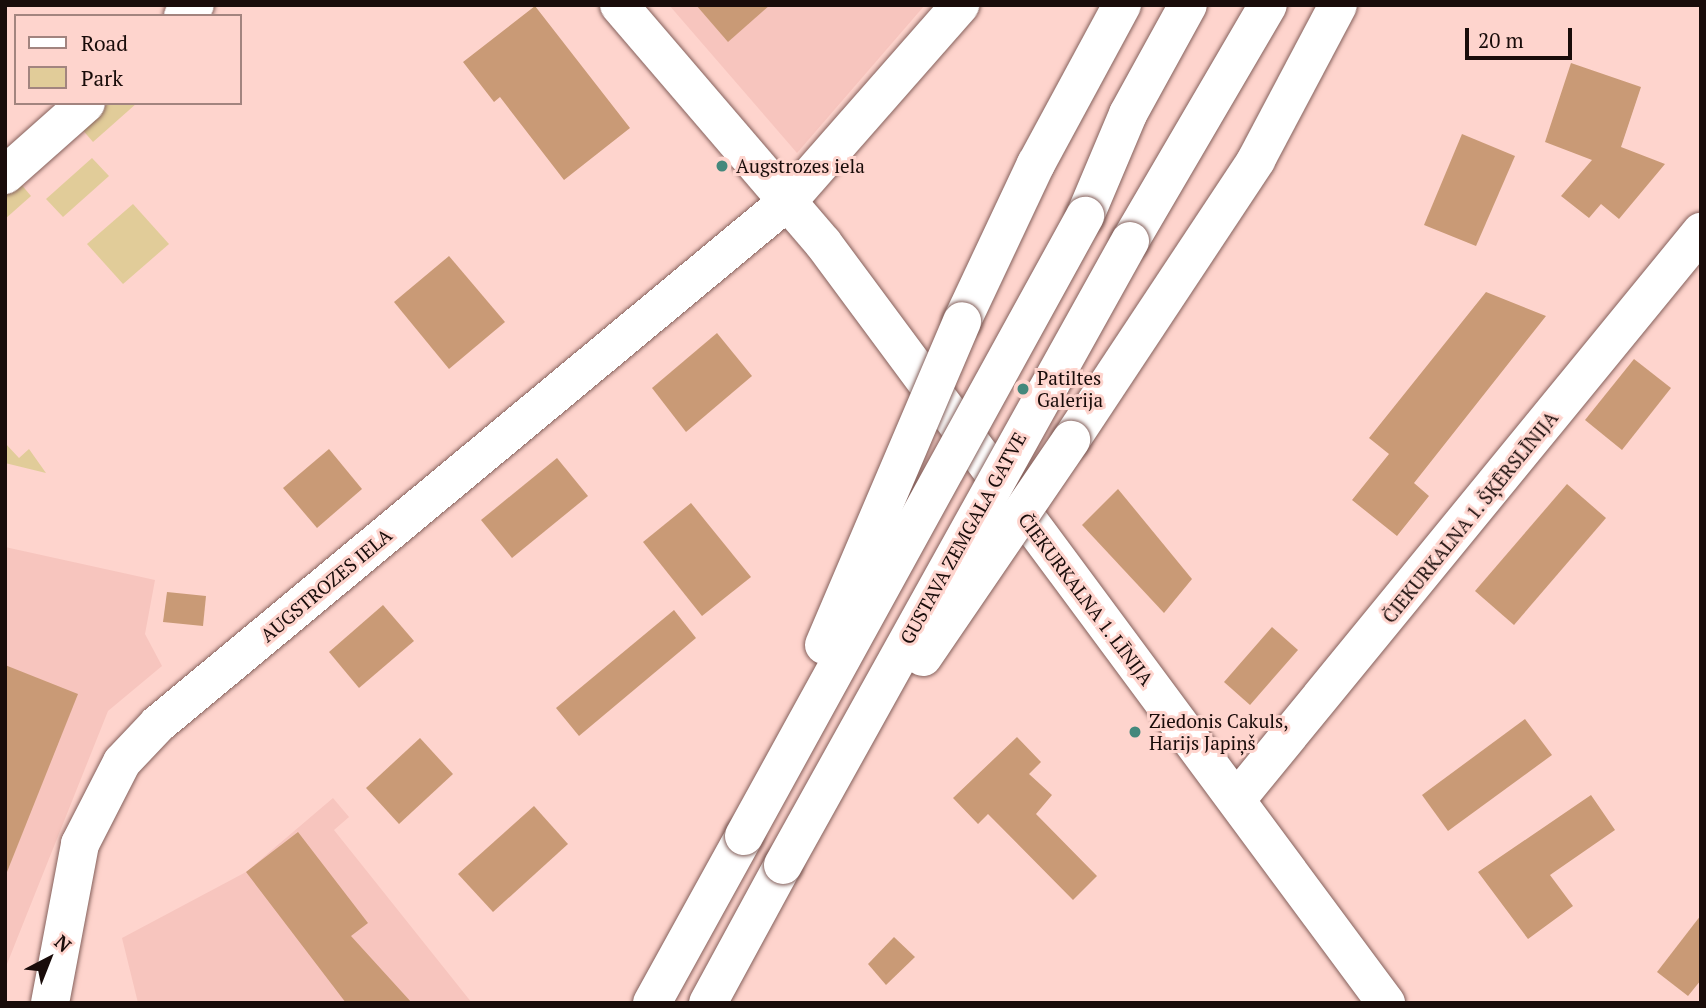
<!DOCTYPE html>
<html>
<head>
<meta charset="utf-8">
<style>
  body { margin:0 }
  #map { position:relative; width:1706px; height:1008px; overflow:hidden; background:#fed4cd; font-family:"PT Serif",serif }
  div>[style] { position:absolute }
  .built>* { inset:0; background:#f7c5be }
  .green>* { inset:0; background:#e1cc99 }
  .building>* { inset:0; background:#c99a76 }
  .roads { filter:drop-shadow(0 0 2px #84605b) drop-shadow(0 0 2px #84605b) }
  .minor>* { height:38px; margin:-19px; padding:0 19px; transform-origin:19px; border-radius:19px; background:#fff }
  .major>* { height:38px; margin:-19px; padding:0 19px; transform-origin:19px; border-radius:19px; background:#fff }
  .bridges { filter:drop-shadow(0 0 2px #84605b) drop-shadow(0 0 2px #84605b) }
  .major-bridge>* { height:38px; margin:-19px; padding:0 19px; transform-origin:19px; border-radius:19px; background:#fff }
  .dots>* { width:19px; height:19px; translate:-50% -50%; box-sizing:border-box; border:4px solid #fed4cd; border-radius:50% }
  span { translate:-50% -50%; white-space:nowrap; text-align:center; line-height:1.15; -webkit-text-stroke:6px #fed4cd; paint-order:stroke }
  .poi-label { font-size:19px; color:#190c0a }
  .left { translate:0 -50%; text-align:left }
  .street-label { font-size:19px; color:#190c0a }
  .frame { position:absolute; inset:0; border:7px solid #190c0a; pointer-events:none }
  .legend { position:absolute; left:14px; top:14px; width:228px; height:91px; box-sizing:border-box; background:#fed4cd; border:2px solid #a2847f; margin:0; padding:9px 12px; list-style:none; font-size:21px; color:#190c0a }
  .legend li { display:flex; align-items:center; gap:14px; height:35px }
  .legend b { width:35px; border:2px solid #a2847f }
  .north { position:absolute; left:14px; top:924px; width:70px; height:70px; -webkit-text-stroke:5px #fed4cd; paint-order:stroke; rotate:42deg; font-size:19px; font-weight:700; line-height:28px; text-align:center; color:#190c0a }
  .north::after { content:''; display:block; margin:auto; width:24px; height:32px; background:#190c0a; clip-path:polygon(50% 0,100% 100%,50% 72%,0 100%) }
  .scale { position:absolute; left:1465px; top:28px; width:107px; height:32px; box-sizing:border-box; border:4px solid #190c0a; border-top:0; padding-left:9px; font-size:21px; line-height:24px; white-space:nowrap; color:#190c0a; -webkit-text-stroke:5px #fed4cd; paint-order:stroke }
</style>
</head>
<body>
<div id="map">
  <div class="built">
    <i style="clip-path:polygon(669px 5px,925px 5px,797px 153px)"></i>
    <i style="clip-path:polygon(5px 547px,155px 580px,145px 634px,162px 666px,108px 711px,5px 969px)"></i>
    <i style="clip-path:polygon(333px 798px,349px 817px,334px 830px,472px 1003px,138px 1003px,122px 938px,246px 872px)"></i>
  </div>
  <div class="green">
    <i style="clip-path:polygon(109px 103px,137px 103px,93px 142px,81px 128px)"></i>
    <i style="clip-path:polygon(92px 158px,109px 176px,63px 217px,46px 199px)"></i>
    <i style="clip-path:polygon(20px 183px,31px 196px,5px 219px,5px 196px)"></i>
    <i style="clip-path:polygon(133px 204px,169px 244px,123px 284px,87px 244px)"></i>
    <i style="clip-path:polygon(5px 443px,19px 458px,29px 449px,46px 473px,5px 463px)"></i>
  </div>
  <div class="building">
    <i style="clip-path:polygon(696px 5px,770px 5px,728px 42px)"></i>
    <i style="clip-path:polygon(535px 6px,630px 128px,564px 180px,500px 97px,494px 102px,463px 62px)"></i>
    <i style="clip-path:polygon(1571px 63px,1641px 87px,1621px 147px,1665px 164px,1619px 219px,1601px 204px,1589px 218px,1561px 196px,1592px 160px,1545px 142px)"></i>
    <i style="clip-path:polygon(1462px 134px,1515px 156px,1476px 246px,1424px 225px)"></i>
    <i style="clip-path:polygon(449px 256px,505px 322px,449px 369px,394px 302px)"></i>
    <i style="clip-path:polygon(1486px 292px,1546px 316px,1414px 483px,1429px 496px,1397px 536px,1352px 500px,1389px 454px,1369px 438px)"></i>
    <i style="clip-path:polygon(717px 333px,752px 376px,686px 432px,652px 388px)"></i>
    <i style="clip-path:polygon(1634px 359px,1671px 388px,1622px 450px,1585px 420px)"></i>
    <i style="clip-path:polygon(329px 449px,362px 489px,317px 528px,283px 488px)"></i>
    <i style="clip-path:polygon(557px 458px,588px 496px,512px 558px,481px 520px)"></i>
    <i style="clip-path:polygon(1567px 484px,1606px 518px,1514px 625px,1475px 591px)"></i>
    <i style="clip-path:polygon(1118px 489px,1192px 579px,1164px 613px,1082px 525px)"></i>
    <i style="clip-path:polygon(691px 503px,751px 577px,702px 616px,643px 542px)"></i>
    <i style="clip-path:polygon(167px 592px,206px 596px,203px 626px,163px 622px)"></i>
    <i style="clip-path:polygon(383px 605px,414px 641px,359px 688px,329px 652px)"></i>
    <i style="clip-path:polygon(674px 610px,696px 638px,579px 736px,556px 708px)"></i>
    <i style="clip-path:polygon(1272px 627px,1298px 650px,1250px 705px,1224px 682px)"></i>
    <i style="clip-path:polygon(5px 665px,78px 694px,7px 872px,5px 872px)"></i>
    <i style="clip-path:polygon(1525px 719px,1552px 755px,1448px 831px,1422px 795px)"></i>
    <i style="clip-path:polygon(1017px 737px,1041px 762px,1029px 774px,1052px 795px,1036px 814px,1097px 876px,1073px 900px,988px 814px,978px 824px,953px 798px)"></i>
    <i style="clip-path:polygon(420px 738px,453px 774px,399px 824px,366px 788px)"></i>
    <i style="clip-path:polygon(1591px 795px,1615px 830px,1550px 875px,1573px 906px,1528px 939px,1478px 872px)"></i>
    <i style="clip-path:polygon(534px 806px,568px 844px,493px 912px,458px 874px)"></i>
    <i style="clip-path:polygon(298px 832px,368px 923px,351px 936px,412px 1003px,346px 1003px,246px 872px)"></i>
    <i style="clip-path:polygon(1701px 915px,1701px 980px,1688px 996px,1657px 972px)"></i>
    <i style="clip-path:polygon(894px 937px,915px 957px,886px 985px,868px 964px)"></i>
  </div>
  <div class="roads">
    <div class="minor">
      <i style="left:619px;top:5px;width:313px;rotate:49.4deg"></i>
      <i style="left:823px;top:243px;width:946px;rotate:53.47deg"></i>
      <i style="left:183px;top:16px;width:16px;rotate:-43deg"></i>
      <i style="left:5px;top:175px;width:108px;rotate:-41.6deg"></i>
      <i style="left:1237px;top:799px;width:733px;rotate:-50.71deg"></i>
      <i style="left:50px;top:1003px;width:162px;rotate:-79.3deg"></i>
      <i style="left:80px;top:844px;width:92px;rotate:-62.9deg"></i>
      <i style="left:122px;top:762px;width:52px;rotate:-46.5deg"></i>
      <i style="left:158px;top:724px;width:819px;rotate:-39.7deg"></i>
      <i style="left:788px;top:201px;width:261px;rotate:-48.7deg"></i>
    </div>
    <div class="major">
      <i style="left:1085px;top:216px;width:111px;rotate:-67.1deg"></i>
      <i style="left:1128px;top:114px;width:124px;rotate:-61.2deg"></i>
      <i style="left:1130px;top:241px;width:273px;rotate:-59.7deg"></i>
      <i style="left:962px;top:321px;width:174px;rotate:-64.8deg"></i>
      <i style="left:1036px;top:164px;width:181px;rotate:-61.6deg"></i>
      <i style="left:1071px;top:440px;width:336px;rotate:-56.5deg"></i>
      <i style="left:1256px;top:160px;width:175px;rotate:-62.1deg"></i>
      <i style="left:652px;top:1003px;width:191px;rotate:-61.1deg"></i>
      <i style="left:708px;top:1003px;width:157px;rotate:-61.5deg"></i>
    </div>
  </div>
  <div class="bridges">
    <div class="major-bridge">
      <i style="left:824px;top:645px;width:352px;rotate:-66.9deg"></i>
      <i style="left:923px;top:657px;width:263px;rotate:-55.7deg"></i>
      <i style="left:744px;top:836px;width:708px;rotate:-61.19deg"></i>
      <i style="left:783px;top:865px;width:714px;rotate:-60.92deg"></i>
    </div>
  </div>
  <div class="dots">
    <i style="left:722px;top:166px;background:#44887c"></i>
    <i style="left:1023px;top:389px;background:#44887c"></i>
    <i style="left:1135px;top:732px;background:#44887c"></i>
  </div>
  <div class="poi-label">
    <span class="left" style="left:736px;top:166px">Augstrozes iela</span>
    <span class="left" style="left:1037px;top:389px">Patiltes<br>Galerija</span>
    <span class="left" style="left:1149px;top:732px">Ziedonis Cakuls,<br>Harijs Japiņš</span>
  </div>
  <div class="street-label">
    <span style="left:1470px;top:517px;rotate:-51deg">ČIEKURKALNA 1. ŠĶĒRSLĪNIJA</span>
    <span style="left:963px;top:538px;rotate:-61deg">GUSTAVA ZEMGALA GATVE</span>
    <span style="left:326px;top:585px;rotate:-40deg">AUGSTROZES IELA</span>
    <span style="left:1086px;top:599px;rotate:53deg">ČIEKURKALNA 1. LĪNIJA</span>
  </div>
  <div class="frame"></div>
  <ul class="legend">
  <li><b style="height:9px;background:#fff"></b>Road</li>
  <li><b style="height:19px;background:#e1cc99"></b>Park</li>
  </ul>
  <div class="north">N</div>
  <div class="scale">20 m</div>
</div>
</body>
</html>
